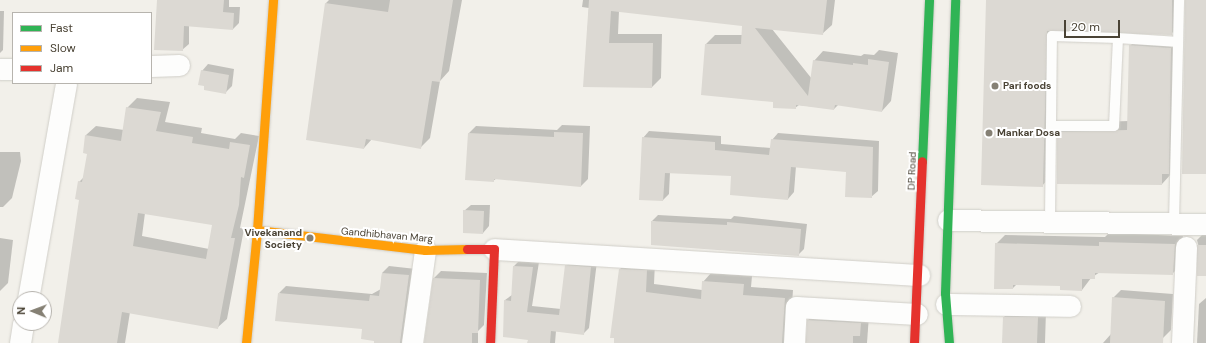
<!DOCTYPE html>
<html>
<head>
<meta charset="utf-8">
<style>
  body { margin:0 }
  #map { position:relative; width:1206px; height:343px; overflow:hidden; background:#f2f0ea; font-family:"DM Sans",sans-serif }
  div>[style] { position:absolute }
  .shadow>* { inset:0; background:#0003 }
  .building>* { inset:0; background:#dcd9d3 }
  .roads { filter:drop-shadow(0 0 1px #d0cec8) drop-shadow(0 0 1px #d0cec8) }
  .lane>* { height:10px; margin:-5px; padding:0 5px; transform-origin:5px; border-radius:5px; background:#fdfdfc }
  .street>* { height:21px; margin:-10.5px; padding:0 10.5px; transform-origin:10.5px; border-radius:10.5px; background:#fdfdfc }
  .fast>* { height:9px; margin:-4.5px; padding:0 4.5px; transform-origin:4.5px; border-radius:4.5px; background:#30b455 }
  .slow>* { height:9px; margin:-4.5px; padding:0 4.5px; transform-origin:4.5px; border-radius:4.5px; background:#ff9f0a }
  .jam>* { height:9px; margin:-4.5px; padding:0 4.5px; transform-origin:4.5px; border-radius:4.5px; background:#e5322d }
  .dots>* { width:11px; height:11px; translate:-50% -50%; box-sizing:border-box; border:2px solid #fff; border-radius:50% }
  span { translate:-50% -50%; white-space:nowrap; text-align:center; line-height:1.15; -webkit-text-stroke:4px #fff; paint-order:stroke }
  .poi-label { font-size:10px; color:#4a4335; font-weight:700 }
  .left { translate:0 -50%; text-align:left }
  .right { translate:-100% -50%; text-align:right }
  .street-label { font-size:10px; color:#4a4335 }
  .legend { position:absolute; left:12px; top:12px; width:140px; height:72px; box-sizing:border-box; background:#fff; border:1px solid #b7b4ae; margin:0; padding:5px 7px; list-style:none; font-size:12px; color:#4a4335 }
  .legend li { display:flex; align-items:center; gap:8px; height:20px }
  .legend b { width:20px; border:1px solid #b7b4ae }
  .north { position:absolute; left:12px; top:291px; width:40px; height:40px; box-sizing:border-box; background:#fff; border:1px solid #b7b4ae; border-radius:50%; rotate:271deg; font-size:11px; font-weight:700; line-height:16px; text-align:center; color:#4a4335 }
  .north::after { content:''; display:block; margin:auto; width:14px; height:18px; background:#858074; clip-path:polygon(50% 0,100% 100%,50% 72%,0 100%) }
  .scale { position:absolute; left:1064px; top:20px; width:56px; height:18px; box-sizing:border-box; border:2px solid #4a4335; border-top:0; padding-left:5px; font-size:12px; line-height:14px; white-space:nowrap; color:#4a4335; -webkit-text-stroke:3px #fff; paint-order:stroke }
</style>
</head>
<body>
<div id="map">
  <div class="shadow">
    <i style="clip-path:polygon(158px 0,229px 0,229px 7px,240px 7px,239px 23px,233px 29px,189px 25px,189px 44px,182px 50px)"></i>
    <i style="clip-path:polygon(329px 0,462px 0,449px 71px,440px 81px,430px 138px,420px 148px,372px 139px,364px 148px,326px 3px)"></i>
    <i style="clip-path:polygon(583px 0,835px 0,832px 25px,822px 34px,772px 29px,812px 79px,814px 61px,823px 51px,861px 56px,864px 54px,874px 55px,879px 50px,898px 53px,891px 101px,882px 111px,839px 104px,834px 109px,799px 105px,795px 108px,775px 101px,706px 44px,715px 35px,742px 35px,743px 25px,619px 11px,618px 34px,662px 34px,661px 78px,652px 87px,584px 86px,589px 8px,582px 7px)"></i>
    <i style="clip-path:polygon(987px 0,1183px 0,1182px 23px,1171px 34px,1057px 31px,1054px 172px,1042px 186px)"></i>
    <i style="clip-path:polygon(0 11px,4px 11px,3px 50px,0 53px)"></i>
    <i style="clip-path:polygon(1140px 36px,1181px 38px,1172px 173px,1162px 184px,1058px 133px,1069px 123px,1129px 121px,1130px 46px)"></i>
    <i style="clip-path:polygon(208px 64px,234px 69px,232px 86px,225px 93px,202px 71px)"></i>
    <i style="clip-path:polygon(evenodd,137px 98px,170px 102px,165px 122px,202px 128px,201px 133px,235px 139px,241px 133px,259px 136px,240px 228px,244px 229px,227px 319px,217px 328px,130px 312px,125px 343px,59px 343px,80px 199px,79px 182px,84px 177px,88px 153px,86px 135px,96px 126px,124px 130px,127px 108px,137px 98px,145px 213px,213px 224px,209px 249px,142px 236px,145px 213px)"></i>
    <i style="clip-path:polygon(562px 125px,590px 126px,588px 179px,581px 186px,497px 178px,493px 181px,466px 179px,469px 133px,476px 126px,557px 130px)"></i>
    <i style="clip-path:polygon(649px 131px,721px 136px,721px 144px,771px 148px,772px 140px,778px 133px,879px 141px,878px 191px,871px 197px,847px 171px,796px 166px,794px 192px,788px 199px,732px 175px,670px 172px,669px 194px,663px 200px,643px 138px)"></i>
    <i style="clip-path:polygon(0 152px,20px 152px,21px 161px,12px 198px,3px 207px,0 207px)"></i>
    <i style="clip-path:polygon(471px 205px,490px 205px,489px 226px,483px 233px,464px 232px,464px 211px)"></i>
    <i style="clip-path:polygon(658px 215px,731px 219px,734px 216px,807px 224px,804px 249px,798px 255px,652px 221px)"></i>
    <i style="clip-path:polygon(1109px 233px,1183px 236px,1181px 265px,1172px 274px,1100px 272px,1091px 278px,1082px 290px,1061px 285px,1017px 284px,1013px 288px,996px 244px,1005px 235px,1105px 237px)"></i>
    <i style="clip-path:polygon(1203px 234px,1206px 234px,1206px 275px,1197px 240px)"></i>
    <i style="clip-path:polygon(0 238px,13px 240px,8px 283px,0 291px)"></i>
    <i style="clip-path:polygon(520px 260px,539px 262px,532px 306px,561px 309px,566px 266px,572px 260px,597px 261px,589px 328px,583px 334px,556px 331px,555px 343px,528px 343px,529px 339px,505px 300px,512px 295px,514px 266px)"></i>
    <i style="clip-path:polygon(629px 261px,655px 262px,654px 284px,702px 290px,703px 282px,711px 273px,752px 276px,751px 287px,793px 290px,790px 334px,796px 343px,615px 343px,620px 269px)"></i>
    <i style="clip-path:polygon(389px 266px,416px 269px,410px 343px,375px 343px,375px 340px,363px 328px,279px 293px,286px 286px,372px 294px,381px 289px,382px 273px)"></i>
    <i style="clip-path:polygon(441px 271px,487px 273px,484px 325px,478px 331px,478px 343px,425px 343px,434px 278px)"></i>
    <i style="clip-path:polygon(1121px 290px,1173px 294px,1171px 330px,1163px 338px,1162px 343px,1103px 343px,1111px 334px,1113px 298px)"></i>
    <i style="clip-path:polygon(1206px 298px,1206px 343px,1197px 343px,1199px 304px)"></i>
    <i style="clip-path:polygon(1012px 309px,1046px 310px,1045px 343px,1003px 343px,1004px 317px)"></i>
    <i style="clip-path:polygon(817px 312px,869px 315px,867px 343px,806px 343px,808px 320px)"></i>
  </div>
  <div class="building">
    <i style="clip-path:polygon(157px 0,224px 0,223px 12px,234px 13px,233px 30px,184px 26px,183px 51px,154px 50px)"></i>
    <i style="clip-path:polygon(390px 0,453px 0,440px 82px,432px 81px,421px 149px,366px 139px,364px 149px,306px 140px,325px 3px,388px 12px)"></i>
    <i style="clip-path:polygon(589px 0,827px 0,823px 35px,755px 28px,808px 96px,813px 60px,853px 65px,853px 63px,868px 65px,868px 59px,889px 62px,882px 112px,835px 105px,834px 110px,796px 105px,796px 109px,773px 108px,773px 102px,701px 95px,705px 44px,741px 44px,742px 26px,611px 11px,609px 43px,653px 43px,652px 88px,583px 87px)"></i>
    <i style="clip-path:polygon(986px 0,1172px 0,1172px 35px,1047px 31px,1043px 187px,981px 185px)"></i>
    <i style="clip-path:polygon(1185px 0,1206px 0,1206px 174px,1182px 174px)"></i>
    <i style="clip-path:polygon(1129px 45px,1171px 48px,1169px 174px,1162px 174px,1162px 185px,1057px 184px,1057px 132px,1127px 130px)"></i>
    <i style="clip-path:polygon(201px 70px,229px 75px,226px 94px,204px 90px,204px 86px,198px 85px)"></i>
    <i style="clip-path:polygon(evenodd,126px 107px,161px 112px,156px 131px,193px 137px,192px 143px,229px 149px,230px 142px,250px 145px,244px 178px,241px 177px,239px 205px,231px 238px,235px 238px,218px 329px,122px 312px,117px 343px,58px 343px,79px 200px,75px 199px,78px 181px,82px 182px,87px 154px,83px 153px,85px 135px,121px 141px,126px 107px,138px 213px,212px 225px,206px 259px,133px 246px,138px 213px)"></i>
    <i style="clip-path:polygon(554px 132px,583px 133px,581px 187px,494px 179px,494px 182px,465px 180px,468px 133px,554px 137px)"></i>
    <i style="clip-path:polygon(642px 137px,715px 142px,715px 150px,769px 155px,771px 139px,873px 147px,872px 198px,845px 197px,846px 172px,791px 167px,788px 200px,730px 195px,731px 176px,665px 173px,663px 201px,639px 200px)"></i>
    <i style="clip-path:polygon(463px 210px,484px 211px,483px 234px,463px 233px)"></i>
    <i style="clip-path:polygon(651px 221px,727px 225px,727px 222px,801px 229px,799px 256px,651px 245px)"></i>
    <i style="clip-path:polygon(1099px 242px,1175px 244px,1173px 275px,1095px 273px,1095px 279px,1082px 279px,1082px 291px,1060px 290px,1060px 286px,1013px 285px,1013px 289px,994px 289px,995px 243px,1099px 246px)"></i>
    <i style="clip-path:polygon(1197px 245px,1206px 245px,1206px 276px,1197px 276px)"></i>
    <i style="clip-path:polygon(565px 265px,591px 267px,584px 335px,551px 331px,550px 343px,527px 343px,528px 340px,503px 337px,504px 300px,511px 301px,513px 266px,533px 267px,527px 312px,559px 315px)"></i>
    <i style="clip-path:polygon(619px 269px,647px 270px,646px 292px,701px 299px,702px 281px,744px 284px,743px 295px,785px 298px,782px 343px,614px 343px,614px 338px,610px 338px)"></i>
    <i style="clip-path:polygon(382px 273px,409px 275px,400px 343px,374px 343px,374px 341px,361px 339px,362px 329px,275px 321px,278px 293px,369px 301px,370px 295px,379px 296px)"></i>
    <i style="clip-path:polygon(433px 278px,480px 280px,478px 333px,472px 333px,472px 343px,424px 343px)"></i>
    <i style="clip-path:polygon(1112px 297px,1165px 301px,1163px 343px,1110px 343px)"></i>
    <i style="clip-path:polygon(1003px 317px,1038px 317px,1037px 343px,1002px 343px)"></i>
    <i style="clip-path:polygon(807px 320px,861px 323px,860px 336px,853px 336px,853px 343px,806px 343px)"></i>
  </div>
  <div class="roads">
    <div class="lane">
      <i style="left:1118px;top:38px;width:60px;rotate:3.8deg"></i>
      <i style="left:1050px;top:221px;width:95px;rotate:-89.4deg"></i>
      <i style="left:1051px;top:126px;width:90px;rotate:-89.4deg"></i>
      <i style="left:1052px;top:36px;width:66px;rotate:1.7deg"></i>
      <i style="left:1118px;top:38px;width:88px;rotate:92.6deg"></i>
      <i style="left:1114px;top:126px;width:63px;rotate:180deg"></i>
      <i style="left:1174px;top:223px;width:223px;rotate:-88.7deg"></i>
    </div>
    <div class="street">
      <i style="left:151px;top:66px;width:28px;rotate:-2deg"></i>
      <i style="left:0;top:69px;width:13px"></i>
      <i style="left:948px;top:220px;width:258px;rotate:0.9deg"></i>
      <i style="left:494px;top:249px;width:426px;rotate:3.5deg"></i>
      <i style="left:28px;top:299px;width:219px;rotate:-80deg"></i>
      <i style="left:946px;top:304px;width:124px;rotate:0.9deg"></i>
      <i style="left:20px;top:343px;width:20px;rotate:-81deg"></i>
      <i style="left:412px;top:343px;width:94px;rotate:-82deg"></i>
      <i style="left:794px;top:343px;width:36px;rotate:-87deg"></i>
      <i style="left:796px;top:307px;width:121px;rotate:3.3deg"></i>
      <i style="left:1182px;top:343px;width:96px;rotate:-87.6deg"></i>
    </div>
    <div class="fast">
      <i style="left:922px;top:161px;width:161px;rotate:-87.5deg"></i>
      <i style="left:949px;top:343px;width:50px;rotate:-94.6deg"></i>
      <i style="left:945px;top:293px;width:293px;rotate:-88deg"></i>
    </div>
    <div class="slow">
      <i style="left:257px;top:230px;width:169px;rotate:6.8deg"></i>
      <i style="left:425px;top:250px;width:42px;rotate:-1.4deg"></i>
      <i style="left:246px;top:343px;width:114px;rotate:-84.4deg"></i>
      <i style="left:257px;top:230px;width:231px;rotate:-86deg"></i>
    </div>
    <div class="jam">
      <i style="left:467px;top:249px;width:27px"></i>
      <i style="left:494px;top:249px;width:94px;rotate:92.4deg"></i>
      <i style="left:914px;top:343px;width:182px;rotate:-87.5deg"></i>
    </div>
  </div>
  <div class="dots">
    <i style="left:995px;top:86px;background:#858074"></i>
    <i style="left:989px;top:133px;background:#858074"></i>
    <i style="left:310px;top:238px;background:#858074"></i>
  </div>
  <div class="poi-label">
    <span class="left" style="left:1003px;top:86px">Pari foods</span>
    <span class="left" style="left:997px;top:133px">Mankar Dosa</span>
    <span class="right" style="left:302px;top:238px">Vivekanand<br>Society</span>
  </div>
  <div class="street-label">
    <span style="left:912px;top:171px;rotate:-88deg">DP Road</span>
    <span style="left:387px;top:235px;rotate:5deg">Gandhibhavan Marg</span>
  </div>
  <ul class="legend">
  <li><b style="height:5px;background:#30b455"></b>Fast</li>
  <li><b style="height:5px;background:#ff9f0a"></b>Slow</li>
  <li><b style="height:5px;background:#e5322d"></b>Jam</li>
  </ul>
  <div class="north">N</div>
  <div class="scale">20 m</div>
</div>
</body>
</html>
